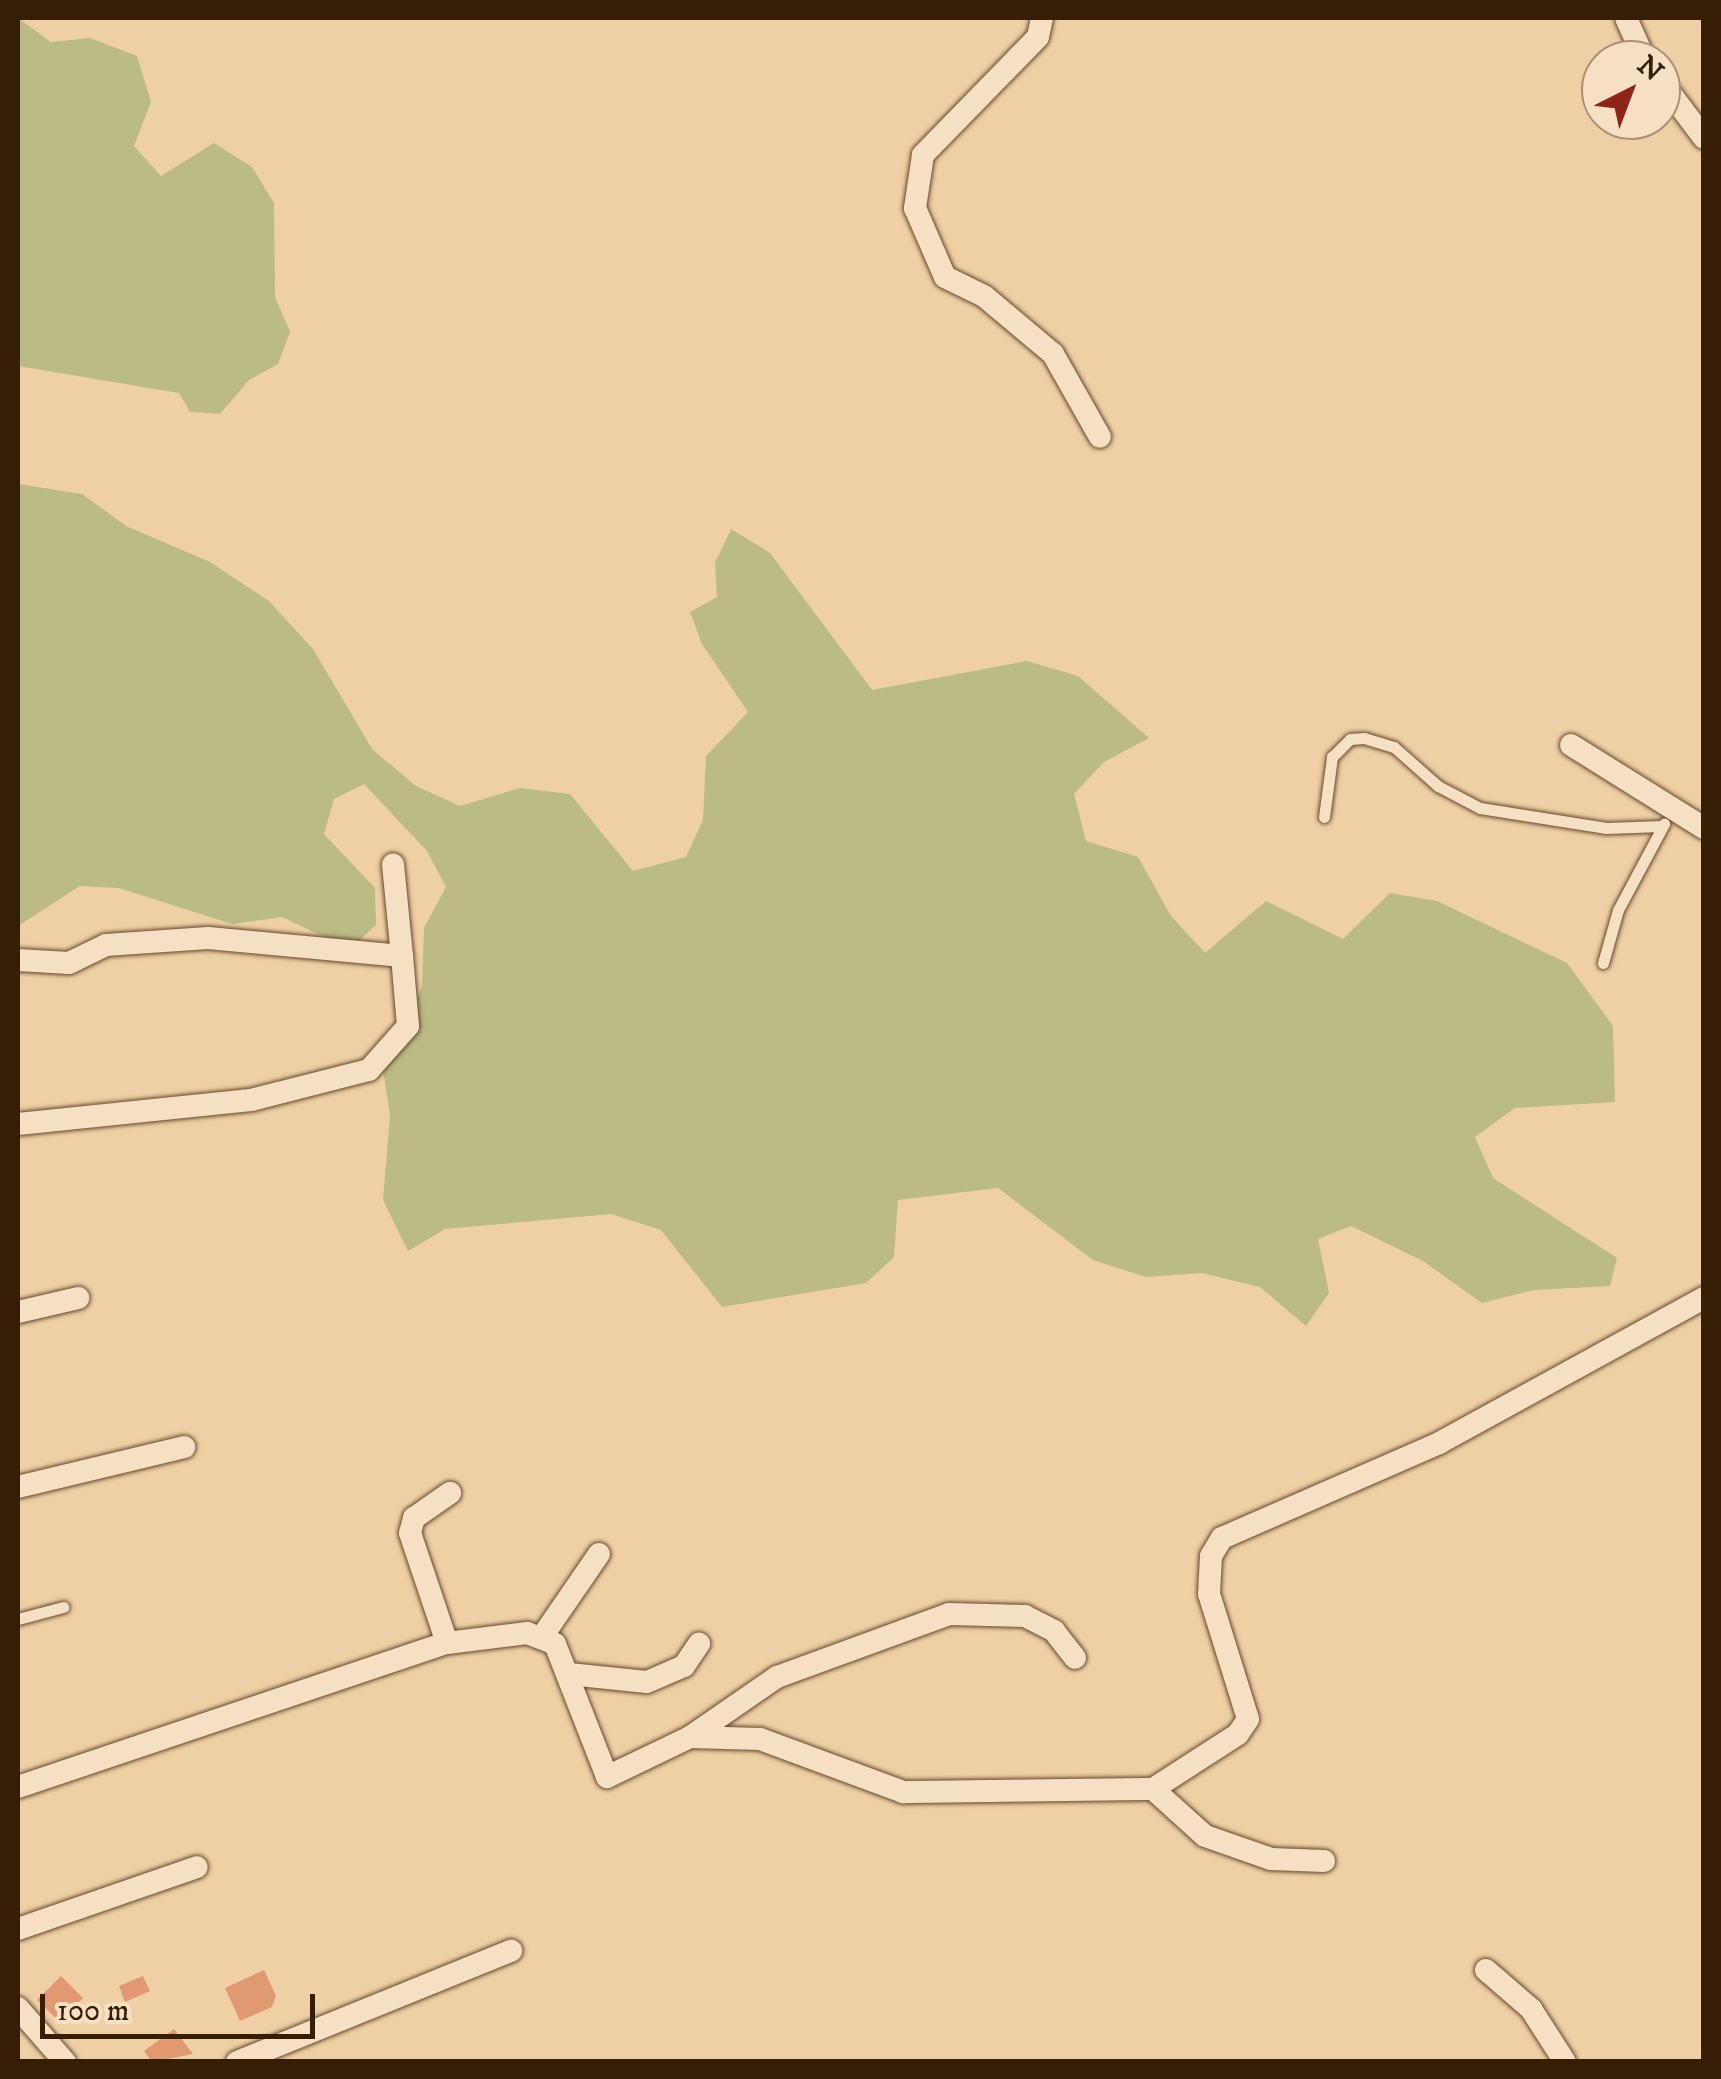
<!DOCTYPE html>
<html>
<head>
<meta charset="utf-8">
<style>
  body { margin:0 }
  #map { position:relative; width:1721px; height:2079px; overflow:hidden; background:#efd0a4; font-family:"IM FELL DW Pica",serif }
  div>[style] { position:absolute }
  .green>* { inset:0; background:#babb85 }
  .building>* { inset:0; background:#e19972 }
  .roads { filter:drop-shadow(0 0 2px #644a2d) drop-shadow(0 0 2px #644a2d) }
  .service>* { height:11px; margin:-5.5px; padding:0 5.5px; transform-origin:5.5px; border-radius:5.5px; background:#f5e0c4 }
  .minor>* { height:22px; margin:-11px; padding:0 11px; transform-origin:11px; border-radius:11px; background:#f5e0c4 }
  span { translate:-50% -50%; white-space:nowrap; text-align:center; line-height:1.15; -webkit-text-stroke:8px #f5e0c4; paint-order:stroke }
  .frame { position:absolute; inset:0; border:20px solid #351e05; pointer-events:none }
  .north { position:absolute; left:1581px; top:40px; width:100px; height:100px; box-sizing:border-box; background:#f5e0c4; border:2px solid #a89278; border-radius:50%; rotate:42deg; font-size:28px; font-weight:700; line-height:40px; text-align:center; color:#351e05 }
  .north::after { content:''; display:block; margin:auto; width:35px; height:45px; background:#8f2418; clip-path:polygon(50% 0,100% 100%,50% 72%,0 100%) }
  .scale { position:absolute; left:40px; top:1994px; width:275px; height:45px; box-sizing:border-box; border:5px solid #351e05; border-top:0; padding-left:12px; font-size:30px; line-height:35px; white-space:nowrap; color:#351e05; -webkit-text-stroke:8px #f5e0c4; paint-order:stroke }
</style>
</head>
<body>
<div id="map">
  <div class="green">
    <i style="clip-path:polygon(18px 18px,51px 42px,90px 38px,137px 56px,151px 102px,134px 146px,161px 176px,214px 143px,252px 167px,274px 203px,275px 297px,290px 332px,278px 364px,249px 380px,220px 414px,190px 412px,179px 393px,18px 366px)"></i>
    <i style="clip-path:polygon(18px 484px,82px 494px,126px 526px,210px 562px,269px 601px,313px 649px,372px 749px,416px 786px,460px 806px,520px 788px,570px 794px,633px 871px,686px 857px,703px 820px,706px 756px,748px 712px,702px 644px,690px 612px,717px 597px,715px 563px,731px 529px,770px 553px,872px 690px,1027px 661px,1078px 676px,1149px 738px,1104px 762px,1074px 794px,1086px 841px,1138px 857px,1171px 916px,1205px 953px,1266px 901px,1343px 939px,1390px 893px,1437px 901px,1567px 963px,1613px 1026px,1615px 1102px,1515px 1108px,1475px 1137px,1493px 1178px,1617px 1258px,1610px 1286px,1534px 1290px,1482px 1303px,1423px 1261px,1351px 1226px,1318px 1239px,1329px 1293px,1306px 1326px,1260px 1287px,1202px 1273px,1146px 1277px,1093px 1260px,998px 1188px,898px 1200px,894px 1257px,866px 1283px,722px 1307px,661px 1230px,611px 1214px,445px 1229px,408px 1251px,383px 1200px,390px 1116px,382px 1063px,409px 1023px,422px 985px,424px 928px,446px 887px,427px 851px,364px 784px,334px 799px,324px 834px,375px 888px,376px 925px,350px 949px,282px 917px,232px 924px,119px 888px,80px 886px,18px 926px)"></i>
  </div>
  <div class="building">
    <i style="clip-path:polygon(264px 1970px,276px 1996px,272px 2007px,240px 2021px,225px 1988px)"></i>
    <i style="clip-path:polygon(61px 1976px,83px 1998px,60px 2022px,37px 2000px)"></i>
    <i style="clip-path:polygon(143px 1976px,150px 1991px,125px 2002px,119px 1986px)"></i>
    <i style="clip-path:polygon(174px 2029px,193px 2054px,152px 2062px,144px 2051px)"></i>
  </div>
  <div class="roads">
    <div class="service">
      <i style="left:1324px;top:817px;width:61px;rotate:-82.4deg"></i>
      <i style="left:1332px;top:757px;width:25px;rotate:-45deg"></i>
      <i style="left:1350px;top:739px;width:14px;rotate:-4deg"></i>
      <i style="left:1364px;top:738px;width:31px;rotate:17deg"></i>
      <i style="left:1394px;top:747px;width:59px;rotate:41.6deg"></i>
      <i style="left:1438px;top:786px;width:47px;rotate:27.6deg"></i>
      <i style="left:1480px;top:808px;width:128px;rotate:9deg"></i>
      <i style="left:1606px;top:828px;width:56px;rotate:-2deg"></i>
      <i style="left:1603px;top:963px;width:55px;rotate:-74.2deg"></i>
      <i style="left:1618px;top:910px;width:98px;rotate:-61.9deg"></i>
      <i style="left:18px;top:1619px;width:47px;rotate:-14.9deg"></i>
    </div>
    <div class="minor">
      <i style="left:1042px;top:18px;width:19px;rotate:102deg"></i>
      <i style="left:1038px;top:37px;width:165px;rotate:134.3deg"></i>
      <i style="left:923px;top:155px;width:54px;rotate:98.6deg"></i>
      <i style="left:915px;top:208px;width:75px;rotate:66.5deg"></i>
      <i style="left:945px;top:277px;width:43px;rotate:26deg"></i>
      <i style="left:984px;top:296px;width:90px;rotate:40deg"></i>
      <i style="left:1053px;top:354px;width:95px;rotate:60.5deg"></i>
      <i style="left:1626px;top:18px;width:46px;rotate:65.7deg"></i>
      <i style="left:1661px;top:81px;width:71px;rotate:53deg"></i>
      <i style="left:1571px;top:745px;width:157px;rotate:32deg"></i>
      <i style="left:18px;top:960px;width:51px;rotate:3.4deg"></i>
      <i style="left:69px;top:963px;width:41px;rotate:-25.9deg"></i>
      <i style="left:106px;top:945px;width:102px;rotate:-3.9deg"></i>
      <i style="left:208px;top:938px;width:195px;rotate:5.3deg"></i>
      <i style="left:402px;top:956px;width:92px;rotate:-95.6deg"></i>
      <i style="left:18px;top:1124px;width:234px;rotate:-5.9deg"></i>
      <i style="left:251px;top:1100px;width:122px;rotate:-14.3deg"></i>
      <i style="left:369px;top:1070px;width:59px;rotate:-48.4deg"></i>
      <i style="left:408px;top:1026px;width:70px;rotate:-94.9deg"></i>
      <i style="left:18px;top:1312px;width:62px;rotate:-13.1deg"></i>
      <i style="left:18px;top:1487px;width:171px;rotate:-13.5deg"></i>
      <i style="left:544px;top:1634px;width:97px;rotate:-55.5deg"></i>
      <i style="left:447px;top:1643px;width:116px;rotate:-108.6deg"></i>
      <i style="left:410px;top:1533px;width:16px;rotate:-75deg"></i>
      <i style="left:414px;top:1518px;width:44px;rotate:-34.8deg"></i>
      <i style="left:569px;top:1674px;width:78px;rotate:5.9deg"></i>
      <i style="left:647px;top:1682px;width:40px;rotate:-23.4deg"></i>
      <i style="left:684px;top:1666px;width:27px;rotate:-56deg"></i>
      <i style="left:690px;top:1737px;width:106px;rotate:-34.6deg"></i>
      <i style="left:777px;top:1677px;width:183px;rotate:-20.1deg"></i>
      <i style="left:949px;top:1614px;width:76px;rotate:1.5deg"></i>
      <i style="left:1025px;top:1616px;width:33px;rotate:27deg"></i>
      <i style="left:1054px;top:1631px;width:34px;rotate:52deg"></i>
      <i style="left:18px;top:1787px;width:453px;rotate:-18.6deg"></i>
      <i style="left:447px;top:1643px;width:81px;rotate:-7.1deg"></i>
      <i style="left:527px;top:1633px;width:30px;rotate:21deg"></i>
      <i style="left:555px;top:1644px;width:143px;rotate:68.6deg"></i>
      <i style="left:607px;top:1777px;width:92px;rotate:-25.7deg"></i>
      <i style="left:690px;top:1737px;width:70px;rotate:1.6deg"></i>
      <i style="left:760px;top:1739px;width:153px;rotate:20.3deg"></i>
      <i style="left:903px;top:1792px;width:250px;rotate:-0.7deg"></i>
      <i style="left:1324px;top:1861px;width:53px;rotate:-177.8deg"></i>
      <i style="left:1271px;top:1859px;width:70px;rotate:-160.8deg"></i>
      <i style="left:1205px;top:1836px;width:70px;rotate:-137.9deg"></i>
      <i style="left:1153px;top:1789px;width:101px;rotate:-32.9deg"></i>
      <i style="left:1238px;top:1734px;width:18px;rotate:-56deg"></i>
      <i style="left:1248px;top:1719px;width:131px;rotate:-107.3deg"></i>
      <i style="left:1209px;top:1594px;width:38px;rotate:-87deg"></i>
      <i style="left:1211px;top:1556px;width:21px;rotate:-59deg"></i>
      <i style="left:1222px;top:1538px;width:237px;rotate:-23.6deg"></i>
      <i style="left:1439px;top:1443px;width:302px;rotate:-28.7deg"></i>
      <i style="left:18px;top:1929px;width:189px;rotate:-19.1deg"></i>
      <i style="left:1486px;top:1970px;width:60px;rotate:40.9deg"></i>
      <i style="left:1531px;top:2009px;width:63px;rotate:57.3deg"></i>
      <i style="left:18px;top:2008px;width:72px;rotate:49deg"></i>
      <i style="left:237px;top:2062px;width:296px;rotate:-22.1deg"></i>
    </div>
  </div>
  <div class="frame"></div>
  <div class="north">N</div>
  <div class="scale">100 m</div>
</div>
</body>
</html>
